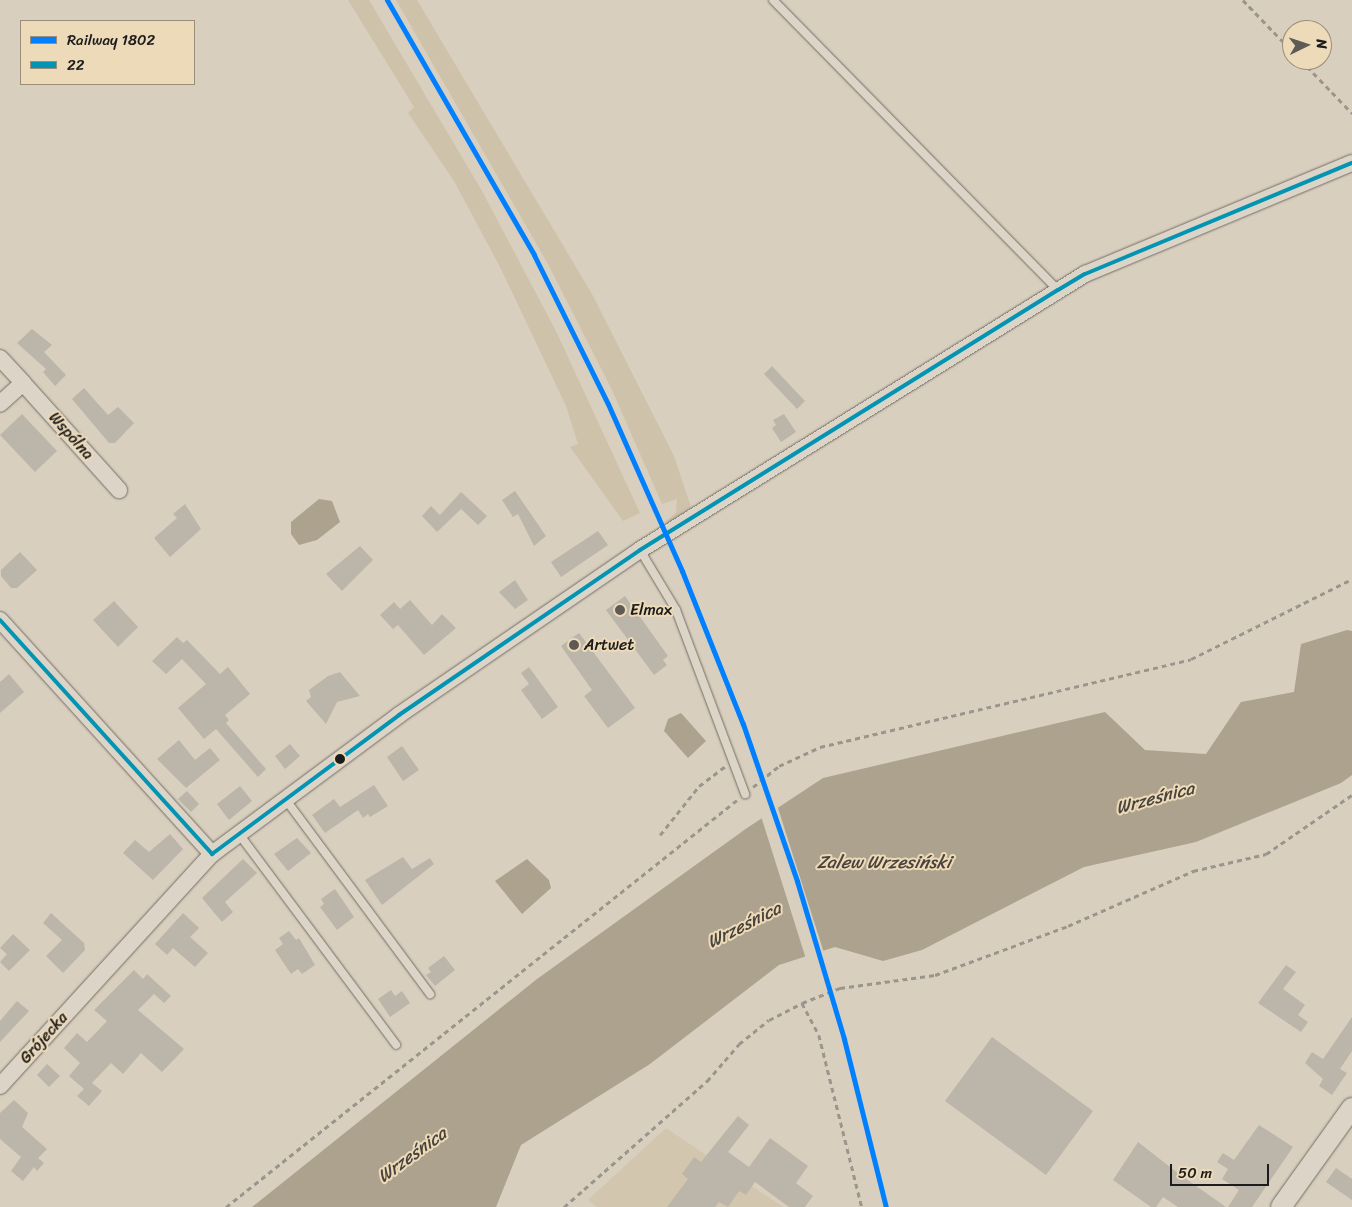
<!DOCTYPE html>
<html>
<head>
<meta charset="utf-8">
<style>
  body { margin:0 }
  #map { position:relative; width:1352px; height:1207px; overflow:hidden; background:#d9cfbe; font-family:Sriracha,sans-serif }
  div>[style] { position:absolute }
  .built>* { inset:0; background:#d3c6ae }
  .green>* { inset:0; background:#cfc2ab }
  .water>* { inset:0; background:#ada28e }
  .pier>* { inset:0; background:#d9cfbe }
  .building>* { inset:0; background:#bcb5a9 }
  .path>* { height:2.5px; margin-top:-1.25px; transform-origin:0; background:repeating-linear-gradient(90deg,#9a958d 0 5px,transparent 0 9px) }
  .roads { filter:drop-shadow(0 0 1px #716d65) drop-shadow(0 0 1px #716d65) }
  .service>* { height:8px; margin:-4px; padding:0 4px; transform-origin:4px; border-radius:4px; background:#dcd4c7 }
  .minor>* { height:16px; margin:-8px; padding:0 8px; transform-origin:8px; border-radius:8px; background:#dcd4c7 }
  .tertiary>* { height:20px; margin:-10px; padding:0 10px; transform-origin:10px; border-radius:10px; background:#dcd4c7 }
  .bus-1>* { height:4px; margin:-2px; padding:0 2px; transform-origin:2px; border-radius:2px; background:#0494b3 }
  .rail-1>* { height:5px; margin:-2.5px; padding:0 2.5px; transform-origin:2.5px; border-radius:2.5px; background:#0080ff }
  .dots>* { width:14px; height:14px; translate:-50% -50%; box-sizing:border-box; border:2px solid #eddab8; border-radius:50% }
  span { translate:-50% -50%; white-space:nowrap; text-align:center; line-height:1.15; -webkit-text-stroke:4px #eddab8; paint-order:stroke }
  .street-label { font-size:16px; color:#1c1c1c }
  .poi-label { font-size:16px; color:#1c1c1c }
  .left { translate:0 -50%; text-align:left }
  .water-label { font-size:18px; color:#48443d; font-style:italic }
  .legend { position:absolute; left:20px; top:20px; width:175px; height:65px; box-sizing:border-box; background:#eddab8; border:1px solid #998e7a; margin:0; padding:6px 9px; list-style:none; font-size:15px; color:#1c1c1c }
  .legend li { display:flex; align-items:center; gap:10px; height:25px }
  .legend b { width:25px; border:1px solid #998e7a }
  .north { position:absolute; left:1282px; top:20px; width:50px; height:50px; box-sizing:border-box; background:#eddab8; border:1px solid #998e7a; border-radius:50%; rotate:86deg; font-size:14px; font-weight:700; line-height:20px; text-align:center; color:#1c1c1c }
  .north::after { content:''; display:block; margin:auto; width:18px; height:22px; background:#5e5b55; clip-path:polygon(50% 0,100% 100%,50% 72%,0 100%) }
  .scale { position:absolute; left:1170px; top:1164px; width:99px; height:22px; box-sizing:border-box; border:2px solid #1c1c1c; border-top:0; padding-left:6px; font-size:15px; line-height:18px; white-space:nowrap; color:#1c1c1c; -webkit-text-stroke:4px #eddab8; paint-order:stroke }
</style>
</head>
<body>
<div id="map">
  <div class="built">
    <i style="clip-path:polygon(666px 1128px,783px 1207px,597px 1207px,588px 1200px)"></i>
  </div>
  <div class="green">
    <i style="clip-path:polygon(348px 0,369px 0,482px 191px,556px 331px,640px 513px,623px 521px,570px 447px,578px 444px,566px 406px,500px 267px,454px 181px,408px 113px,414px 107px)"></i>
    <i style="clip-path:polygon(396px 0,417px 0,592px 294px,674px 456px,691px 507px,668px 525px,666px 521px,676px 513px,677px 499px,662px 504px,611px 388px,548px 264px)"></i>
  </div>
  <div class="water">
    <i style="clip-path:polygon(319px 499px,332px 501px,340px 522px,317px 540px,299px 545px,291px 534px,291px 522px)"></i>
    <i style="clip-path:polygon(1347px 630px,1352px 631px,1352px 775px,1341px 783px,1196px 842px,1084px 867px,922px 950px,883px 961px,835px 947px,779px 965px,650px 1064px,521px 1145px,496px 1207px,252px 1207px,537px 979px,747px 828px,823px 778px,1105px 712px,1145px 750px,1206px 754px,1241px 702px,1294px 692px,1301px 644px)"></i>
    <i style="clip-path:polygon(681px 713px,706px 741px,688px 758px,664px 731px,668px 719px)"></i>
    <i style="clip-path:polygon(527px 859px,549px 880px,551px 888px,522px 914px,495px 881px)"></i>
  </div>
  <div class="pier">
    <i style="clip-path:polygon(777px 805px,824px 953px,806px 959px,761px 816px)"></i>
  </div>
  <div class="building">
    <i style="clip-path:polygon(32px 329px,52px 345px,44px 352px,66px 375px,55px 386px,43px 372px,46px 369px,17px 343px)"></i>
    <i style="clip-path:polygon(772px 366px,805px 401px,797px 409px,764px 374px)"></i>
    <i style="clip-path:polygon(84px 388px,108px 415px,118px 407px,134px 423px,115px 443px,109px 443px,72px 399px)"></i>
    <i style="clip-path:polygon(22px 414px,57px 451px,35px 472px,0 435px)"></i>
    <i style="clip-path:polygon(784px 414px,796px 432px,781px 442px,772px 428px,776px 425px,773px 420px)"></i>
    <i style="clip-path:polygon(515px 491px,546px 536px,534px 546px,518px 514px,513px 517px,502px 500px)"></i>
    <i style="clip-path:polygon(461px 492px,487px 516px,478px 525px,461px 509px,437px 532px,422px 516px,431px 506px,440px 515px)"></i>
    <i style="clip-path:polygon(185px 504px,201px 529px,170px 557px,154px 538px,177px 518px,173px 514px)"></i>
    <i style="clip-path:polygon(598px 531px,608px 545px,561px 577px,551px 562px)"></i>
    <i style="clip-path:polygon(360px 546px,373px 560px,342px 591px,326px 574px)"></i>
    <i style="clip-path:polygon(20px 552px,37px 570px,17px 588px,11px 588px,1px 576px,1px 570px)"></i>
    <i style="clip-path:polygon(515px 580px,528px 600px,515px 609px,499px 592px)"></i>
    <i style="clip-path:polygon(625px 596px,668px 656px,663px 660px,667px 665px,654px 675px,606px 610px)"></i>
    <i style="clip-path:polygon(410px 600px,432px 625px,442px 614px,456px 628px,424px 655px,398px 625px,393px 629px,380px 615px,394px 602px,400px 609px)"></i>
    <i style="clip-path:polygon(114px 601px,138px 627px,118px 647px,93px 620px)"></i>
    <i style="clip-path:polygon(579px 633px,635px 708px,608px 728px,584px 696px,592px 690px,561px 646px)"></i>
    <i style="clip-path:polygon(177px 637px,183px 643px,187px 640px,220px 674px,228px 667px,250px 694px,225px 715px,229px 720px,226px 723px,266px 769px,258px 777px,216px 729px,204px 739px,178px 708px,206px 684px,182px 659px,166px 674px,152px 661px)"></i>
    <i style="clip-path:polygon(529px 667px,558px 707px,542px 719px,521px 690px,529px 684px,521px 673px)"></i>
    <i style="clip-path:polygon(340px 672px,360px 696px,337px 702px,326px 724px,306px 701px,311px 697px,309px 690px,328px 676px)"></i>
    <i style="clip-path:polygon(9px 674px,24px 692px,0 713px,0 682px)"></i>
    <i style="clip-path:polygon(179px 740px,195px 760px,210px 748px,220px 760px,186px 788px,157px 759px)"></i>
    <i style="clip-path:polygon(290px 744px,300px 756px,285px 769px,275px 756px)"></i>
    <i style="clip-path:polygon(402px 746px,419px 770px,403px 781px,387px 757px)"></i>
    <i style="clip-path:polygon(374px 785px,388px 806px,370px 817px,368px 814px,363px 818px,358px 810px,325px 833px,312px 815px,334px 799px,340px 807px)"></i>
    <i style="clip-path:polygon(240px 786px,252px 801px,229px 820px,217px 804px)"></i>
    <i style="clip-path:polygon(187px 791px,199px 804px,191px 812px,178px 799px)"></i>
    <i style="clip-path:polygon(170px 834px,183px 849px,153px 880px,123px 853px,135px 840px,149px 852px)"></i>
    <i style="clip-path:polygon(297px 838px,311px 853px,288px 871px,274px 854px)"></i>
    <i style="clip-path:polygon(403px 857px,412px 869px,430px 858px,434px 864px,382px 905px,365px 880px)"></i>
    <i style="clip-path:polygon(243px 859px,257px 873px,225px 902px,233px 912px,222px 922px,202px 898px)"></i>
    <i style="clip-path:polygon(335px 889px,354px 917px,337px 930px,320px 907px,324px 904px,321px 899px)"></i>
    <i style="clip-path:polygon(51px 913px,84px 943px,85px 950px,63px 973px,46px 956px,62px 940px,43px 923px)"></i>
    <i style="clip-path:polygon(183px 913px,199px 928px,190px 937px,208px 953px,195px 967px,173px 948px,167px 955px,155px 944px)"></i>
    <i style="clip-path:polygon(289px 931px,296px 940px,299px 938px,315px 965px,302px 974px,298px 969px,291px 974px,275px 950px,283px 944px,279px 938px)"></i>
    <i style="clip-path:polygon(13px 934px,30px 950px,9px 971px,0 962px,7px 954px,0 948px)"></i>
    <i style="clip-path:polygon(444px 956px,455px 970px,435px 986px,426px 975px,431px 972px,428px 968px)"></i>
    <i style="clip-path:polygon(1286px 965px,1296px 972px,1283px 989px,1305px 1005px,1298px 1015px,1308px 1022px,1301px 1032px,1258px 1003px)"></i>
    <i style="clip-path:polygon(134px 970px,143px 979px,147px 974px,171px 996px,164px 1003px,154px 994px,138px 1010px,184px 1049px,162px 1072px,141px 1053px,123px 1074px,111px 1063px,92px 1083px,102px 1091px,89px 1106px,77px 1096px,84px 1089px,69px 1076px,80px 1063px,64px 1048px,77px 1033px,87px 1042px,107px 1021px,94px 1010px)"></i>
    <i style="clip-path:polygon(391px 990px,395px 996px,402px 991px,410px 1003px,390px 1017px,378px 999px)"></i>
    <i style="clip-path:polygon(17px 1001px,29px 1011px,0 1042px,0 1021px)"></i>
    <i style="clip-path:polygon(1352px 1017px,1352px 1051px,1340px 1069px,1347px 1073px,1332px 1095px,1319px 1086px,1323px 1079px,1305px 1063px,1312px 1052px,1323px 1059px)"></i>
    <i style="clip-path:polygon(992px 1037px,1093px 1111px,1046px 1175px,945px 1101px)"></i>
    <i style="clip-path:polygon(47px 1064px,60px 1076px,49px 1087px,37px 1075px)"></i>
    <i style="clip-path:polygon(14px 1100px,28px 1113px,22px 1127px,47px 1149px,38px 1158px,44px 1163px,37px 1171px,34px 1167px,23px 1181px,11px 1171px,21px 1157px,0 1139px,0 1113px)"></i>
    <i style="clip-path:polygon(738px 1116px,749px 1125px,728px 1152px,749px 1167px,770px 1138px,808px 1166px,796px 1183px,813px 1196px,805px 1207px,789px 1207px,755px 1182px,746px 1195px,739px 1191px,728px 1207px,719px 1202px,715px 1207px,667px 1207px,688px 1179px,682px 1174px,694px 1157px,701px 1162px)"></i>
    <i style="clip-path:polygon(1259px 1125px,1293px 1147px,1252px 1207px,1228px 1207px,1239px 1190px,1222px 1179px,1228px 1169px,1217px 1162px,1223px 1153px,1234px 1160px)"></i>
    <i style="clip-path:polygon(1138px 1142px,1179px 1174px,1226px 1207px,1178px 1207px,1163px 1197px,1156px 1207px,1151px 1207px,1113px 1180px)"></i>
    <i style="clip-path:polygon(1336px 1168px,1352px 1179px,1352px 1200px,1326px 1182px)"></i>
  </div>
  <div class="path">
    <i style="left:1243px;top:0;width:71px;rotate:46.1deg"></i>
    <i style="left:1301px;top:60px;width:74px;rotate:46.1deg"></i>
    <i style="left:753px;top:787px;width:33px;rotate:-39deg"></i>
    <i style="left:779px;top:766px;width:45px;rotate:-24.9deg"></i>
    <i style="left:820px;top:747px;width:381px;rotate:-13.3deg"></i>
    <i style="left:1191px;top:659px;width:180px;rotate:-26.4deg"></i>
    <i style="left:660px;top:835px;width:63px;rotate:-51.5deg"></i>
    <i style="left:699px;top:786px;width:34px;rotate:-37deg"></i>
    <i style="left:802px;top:1003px;width:36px;rotate:62deg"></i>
    <i style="left:819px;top:1035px;width:177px;rotate:76deg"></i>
    <i style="left:226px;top:1207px;width:653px;rotate:-38.54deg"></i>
    <i style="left:564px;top:1207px;width:191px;rotate:-41.4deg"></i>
    <i style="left:707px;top:1081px;width:49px;rotate:-49.1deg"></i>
    <i style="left:739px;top:1044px;width:38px;rotate:-39deg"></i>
    <i style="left:769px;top:1020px;width:37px;rotate:-27deg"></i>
    <i style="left:802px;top:1003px;width:41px;rotate:-21.5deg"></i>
    <i style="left:840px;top:988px;width:96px;rotate:-7.8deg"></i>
    <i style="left:935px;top:975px;width:142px;rotate:-20.2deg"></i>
    <i style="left:1068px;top:926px;width:137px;rotate:-23.7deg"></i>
    <i style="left:1193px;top:871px;width:75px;rotate:-13.1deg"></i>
    <i style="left:1266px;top:854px;width:104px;rotate:-34.5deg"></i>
  </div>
  <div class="roads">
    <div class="service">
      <i style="left:773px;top:0;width:407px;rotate:45.5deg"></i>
      <i style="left:640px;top:550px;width:70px;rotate:59deg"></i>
      <i style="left:676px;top:610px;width:197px;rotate:69.4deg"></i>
      <i style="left:286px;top:800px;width:242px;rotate:53.4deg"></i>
      <i style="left:239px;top:834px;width:263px;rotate:53.3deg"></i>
    </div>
    <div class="minor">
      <i style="left:0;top:358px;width:34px;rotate:47deg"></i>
      <i style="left:23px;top:383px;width:31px;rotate:138deg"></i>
      <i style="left:23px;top:383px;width:144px;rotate:48.1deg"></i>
      <i style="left:0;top:620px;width:316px;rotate:47.8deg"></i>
      <i style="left:0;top:1086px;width:314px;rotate:-47.6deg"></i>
      <i style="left:212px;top:854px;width:233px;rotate:-36.6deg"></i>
      <i style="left:399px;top:715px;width:292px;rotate:-34.4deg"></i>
      <i style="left:640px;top:550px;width:524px;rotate:-31.81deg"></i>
      <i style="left:1085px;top:274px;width:289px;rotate:-22.6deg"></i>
    </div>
    <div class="tertiary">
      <i style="left:1281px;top:1207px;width:122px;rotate:-54.4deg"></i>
    </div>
  </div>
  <div class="bus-1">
    <i style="left:0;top:620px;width:316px;rotate:47.8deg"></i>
    <i style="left:212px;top:854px;width:233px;rotate:-36.6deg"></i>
    <i style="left:399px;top:715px;width:292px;rotate:-34.4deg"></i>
    <i style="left:640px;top:550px;width:492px;rotate:-31.9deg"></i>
    <i style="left:1058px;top:290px;width:31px;rotate:-31deg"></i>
    <i style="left:1085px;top:274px;width:289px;rotate:-22.6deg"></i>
  </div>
  <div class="rail-1">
    <i style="left:387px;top:0;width:294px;rotate:60deg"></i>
    <i style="left:534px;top:255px;width:166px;rotate:63.6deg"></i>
    <i style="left:608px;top:404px;width:183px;rotate:66.1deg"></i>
    <i style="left:682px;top:571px;width:165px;rotate:68.3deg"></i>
    <i style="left:743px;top:724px;width:166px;rotate:71deg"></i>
    <i style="left:797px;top:881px;width:165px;rotate:73.4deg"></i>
    <i style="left:844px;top:1039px;width:173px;rotate:76deg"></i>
  </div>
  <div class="dots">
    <i style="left:620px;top:610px;background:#5e5b55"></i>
    <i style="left:574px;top:645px;background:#5e5b55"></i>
    <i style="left:340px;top:759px;background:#1c1c1c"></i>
  </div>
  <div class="street-label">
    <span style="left:71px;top:436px;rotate:48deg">Wspólna</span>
    <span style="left:44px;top:1038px;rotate:-48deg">Grójecka</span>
  </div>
  <div class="poi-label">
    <span class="left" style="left:630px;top:610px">Elmax</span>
    <span class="left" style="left:584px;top:645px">Artwet</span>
  </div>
  <div class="water-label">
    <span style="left:1155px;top:798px;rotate:-15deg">Wrześnica</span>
    <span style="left:884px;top:862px">Zalew Wrzesiński</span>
    <span style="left:744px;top:925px;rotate:-27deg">Wrześnica</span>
    <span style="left:412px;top:1155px;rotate:-36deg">Wrześnica</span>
  </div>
  <ul class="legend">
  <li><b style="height:6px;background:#0080ff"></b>Railway 1802</li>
  <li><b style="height:6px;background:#0494b3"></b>22</li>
  </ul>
  <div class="north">N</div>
  <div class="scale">50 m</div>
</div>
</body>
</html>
